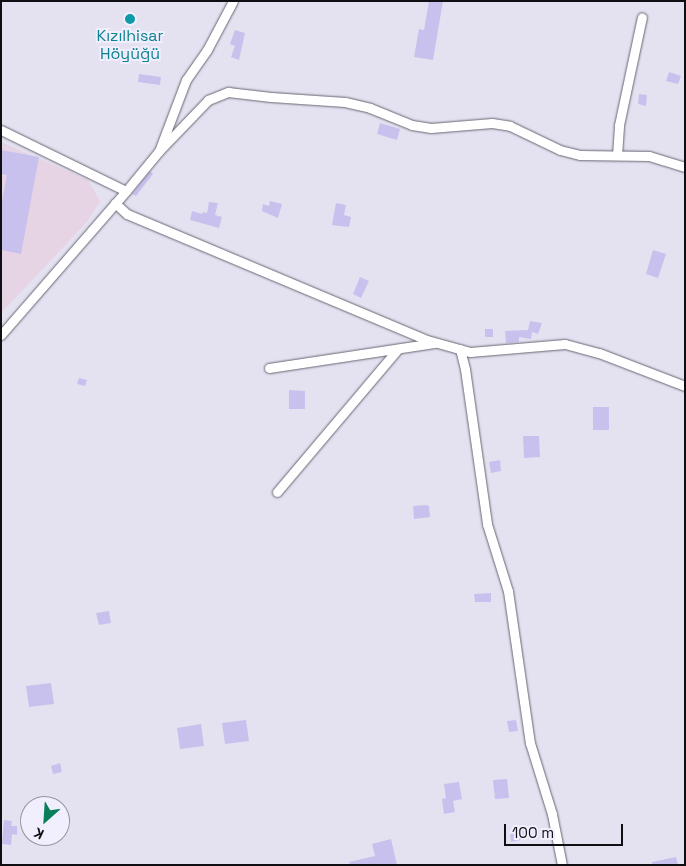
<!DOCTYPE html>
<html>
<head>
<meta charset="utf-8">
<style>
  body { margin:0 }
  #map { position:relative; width:686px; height:866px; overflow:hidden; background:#e4e2f1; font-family:"Space Grotesk",sans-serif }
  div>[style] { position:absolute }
  .education>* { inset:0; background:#e6d4e4 }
  .building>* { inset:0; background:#c8c1ed }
  .roads { filter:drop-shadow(0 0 1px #686672) drop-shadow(0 0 1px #686672) }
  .minor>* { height:9px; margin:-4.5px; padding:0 4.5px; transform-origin:4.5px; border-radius:4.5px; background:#fff }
  .dots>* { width:14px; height:14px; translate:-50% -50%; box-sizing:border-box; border:2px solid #f1effe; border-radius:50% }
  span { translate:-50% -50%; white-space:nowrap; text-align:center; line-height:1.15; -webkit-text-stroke:4px #f1effe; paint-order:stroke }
  .culture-label { font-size:16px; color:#0d838f }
  .frame { position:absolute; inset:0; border:2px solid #0f0f13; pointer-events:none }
  .north { position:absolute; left:20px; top:796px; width:50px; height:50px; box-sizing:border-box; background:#f1effe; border:1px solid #9795a0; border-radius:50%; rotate:206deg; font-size:14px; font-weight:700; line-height:20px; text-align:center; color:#0f0f13 }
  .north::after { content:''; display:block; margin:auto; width:18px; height:22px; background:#087e5b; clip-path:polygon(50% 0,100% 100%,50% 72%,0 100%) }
  .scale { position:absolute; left:504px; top:824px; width:119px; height:22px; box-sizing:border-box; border:2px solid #0f0f13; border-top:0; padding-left:6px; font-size:15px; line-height:18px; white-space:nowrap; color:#0f0f13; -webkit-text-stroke:4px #f1effe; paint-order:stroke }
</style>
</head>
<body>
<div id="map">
  <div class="education">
    <i style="clip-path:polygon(1px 142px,88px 180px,100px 201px,87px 222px,1px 313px)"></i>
  </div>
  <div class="building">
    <i style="clip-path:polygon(429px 1px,443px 1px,433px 60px,414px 57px,419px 29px,424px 30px)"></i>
    <i style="clip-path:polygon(235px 30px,245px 33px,239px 60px,231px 57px,235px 46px,230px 44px)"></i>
    <i style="clip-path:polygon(669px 72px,681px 76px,678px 84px,666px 81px)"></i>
    <i style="clip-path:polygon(139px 74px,161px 77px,160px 85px,138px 82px)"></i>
    <i style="clip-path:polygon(639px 94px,647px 95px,646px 106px,638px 104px)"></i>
    <i style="clip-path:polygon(380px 123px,400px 129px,397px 140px,377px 134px)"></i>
    <i style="clip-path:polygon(1px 150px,39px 157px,21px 254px,1px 250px,1px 206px,7px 175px,1px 174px)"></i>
    <i style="clip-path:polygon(150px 171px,153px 174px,136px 196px,132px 194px)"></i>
    <i style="clip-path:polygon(270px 201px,282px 204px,278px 218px,262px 211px,263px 204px,269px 206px)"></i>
    <i style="clip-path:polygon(209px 202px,218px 203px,215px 215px,222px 217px,219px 228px,190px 220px,192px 211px,202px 214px,203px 212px,207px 213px)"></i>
    <i style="clip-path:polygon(336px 203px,346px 205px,344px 215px,351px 217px,349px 227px,332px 225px)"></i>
    <i style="clip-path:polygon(653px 250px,666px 254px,658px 278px,646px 274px)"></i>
    <i style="clip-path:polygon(360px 277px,369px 281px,361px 298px,353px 294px)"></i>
    <i style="clip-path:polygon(530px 321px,542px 323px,538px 334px,532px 332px,531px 339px,519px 337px,519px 342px,506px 343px,505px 331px,528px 330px)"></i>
    <i style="clip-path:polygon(485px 329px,493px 329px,493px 337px,485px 337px)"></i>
    <i style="clip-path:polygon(79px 378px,87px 380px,85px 386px,77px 384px)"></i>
    <i style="clip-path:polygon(289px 390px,305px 391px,305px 409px,289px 409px)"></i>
    <i style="clip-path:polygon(593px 407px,609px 407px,609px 430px,593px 430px)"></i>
    <i style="clip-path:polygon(523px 436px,539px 436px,540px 457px,524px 458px)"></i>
    <i style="clip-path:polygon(500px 460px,501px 471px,491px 473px,489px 462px)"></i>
    <i style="clip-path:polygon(426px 505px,429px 506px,430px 517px,414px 519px,413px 506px)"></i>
    <i style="clip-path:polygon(491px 593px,491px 602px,475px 602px,474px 594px)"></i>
    <i style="clip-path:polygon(109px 611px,111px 623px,99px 625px,96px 613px)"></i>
    <i style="clip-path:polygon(51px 683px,54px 704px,29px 707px,26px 686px)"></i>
    <i style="clip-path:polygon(246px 720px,249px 741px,225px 744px,222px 723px)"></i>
    <i style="clip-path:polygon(516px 720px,518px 731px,509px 732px,507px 721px)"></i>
    <i style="clip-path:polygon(201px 724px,204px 746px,180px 749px,177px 728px)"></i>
    <i style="clip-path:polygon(60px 763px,62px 772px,53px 774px,51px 766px)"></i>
    <i style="clip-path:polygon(507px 779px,509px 798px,495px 799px,493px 780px)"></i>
    <i style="clip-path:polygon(459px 782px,462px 799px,453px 801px,455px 812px,444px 814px,442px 799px,446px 798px,444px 784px)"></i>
    <i style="clip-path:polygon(4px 820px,12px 821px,11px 826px,17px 826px,17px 835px,12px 834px,11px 845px,2px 844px)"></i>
    <i style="clip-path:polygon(523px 826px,525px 839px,511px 842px,510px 833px,514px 832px,513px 828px)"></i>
    <i style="clip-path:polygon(391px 839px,397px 865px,350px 865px,349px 862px,375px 856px,372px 844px)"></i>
    <i style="clip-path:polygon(676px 857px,678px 865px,652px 865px,652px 862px)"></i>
  </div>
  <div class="roads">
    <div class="minor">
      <i style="left:1px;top:130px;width:139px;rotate:26deg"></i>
      <i style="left:126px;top:191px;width:191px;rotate:131deg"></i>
      <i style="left:159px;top:151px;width:71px;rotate:-46.1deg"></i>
      <i style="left:208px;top:100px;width:22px;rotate:-22deg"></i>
      <i style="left:228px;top:92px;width:43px;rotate:6.6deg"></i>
      <i style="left:271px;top:97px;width:74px;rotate:3.9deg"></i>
      <i style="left:345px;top:102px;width:26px;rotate:13deg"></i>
      <i style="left:370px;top:108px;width:45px;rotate:22deg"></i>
      <i style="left:412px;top:125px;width:19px;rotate:9deg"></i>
      <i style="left:431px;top:128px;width:61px;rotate:-4.7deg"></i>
      <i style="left:492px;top:123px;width:18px;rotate:9deg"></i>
      <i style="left:510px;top:126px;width:55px;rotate:25.6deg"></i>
      <i style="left:560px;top:150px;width:21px;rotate:14deg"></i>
      <i style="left:580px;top:155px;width:69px;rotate:0.8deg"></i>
      <i style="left:649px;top:156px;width:38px;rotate:17deg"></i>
      <i style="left:617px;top:155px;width:30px;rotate:-86deg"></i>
      <i style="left:619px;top:125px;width:110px;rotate:-78deg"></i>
      <i style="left:126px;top:191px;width:52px;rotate:-50.5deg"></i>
      <i style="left:159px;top:151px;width:76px;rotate:-69.2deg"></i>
      <i style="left:186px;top:80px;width:37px;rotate:-55deg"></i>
      <i style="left:207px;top:50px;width:55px;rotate:-62deg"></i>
      <i style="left:115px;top:203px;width:16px;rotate:43deg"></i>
      <i style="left:127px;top:214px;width:325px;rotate:22.8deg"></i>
      <i style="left:427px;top:340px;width:45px;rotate:15.6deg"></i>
      <i style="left:470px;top:352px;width:95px;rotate:-4.8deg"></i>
      <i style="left:565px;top:344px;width:35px;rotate:15deg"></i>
      <i style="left:599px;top:353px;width:92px;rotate:21deg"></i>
      <i style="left:460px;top:349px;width:21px;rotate:76deg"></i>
      <i style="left:465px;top:369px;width:157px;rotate:81.9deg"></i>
      <i style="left:487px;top:524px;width:70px;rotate:72.6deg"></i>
      <i style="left:508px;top:591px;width:154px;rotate:81.8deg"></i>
      <i style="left:530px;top:743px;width:74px;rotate:72.8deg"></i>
      <i style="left:552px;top:814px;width:52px;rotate:78.9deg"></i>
      <i style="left:269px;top:368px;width:167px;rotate:-8.6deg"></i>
      <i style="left:277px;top:492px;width:187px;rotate:-49.8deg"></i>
    </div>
  </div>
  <div class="dots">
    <i style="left:130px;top:19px;background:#0f9aa8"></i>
  </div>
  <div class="culture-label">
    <span style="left:130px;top:45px">Kızılhisar<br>Höyüğü</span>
  </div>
  <div class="frame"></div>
  <div class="north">K</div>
  <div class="scale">100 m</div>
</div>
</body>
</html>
